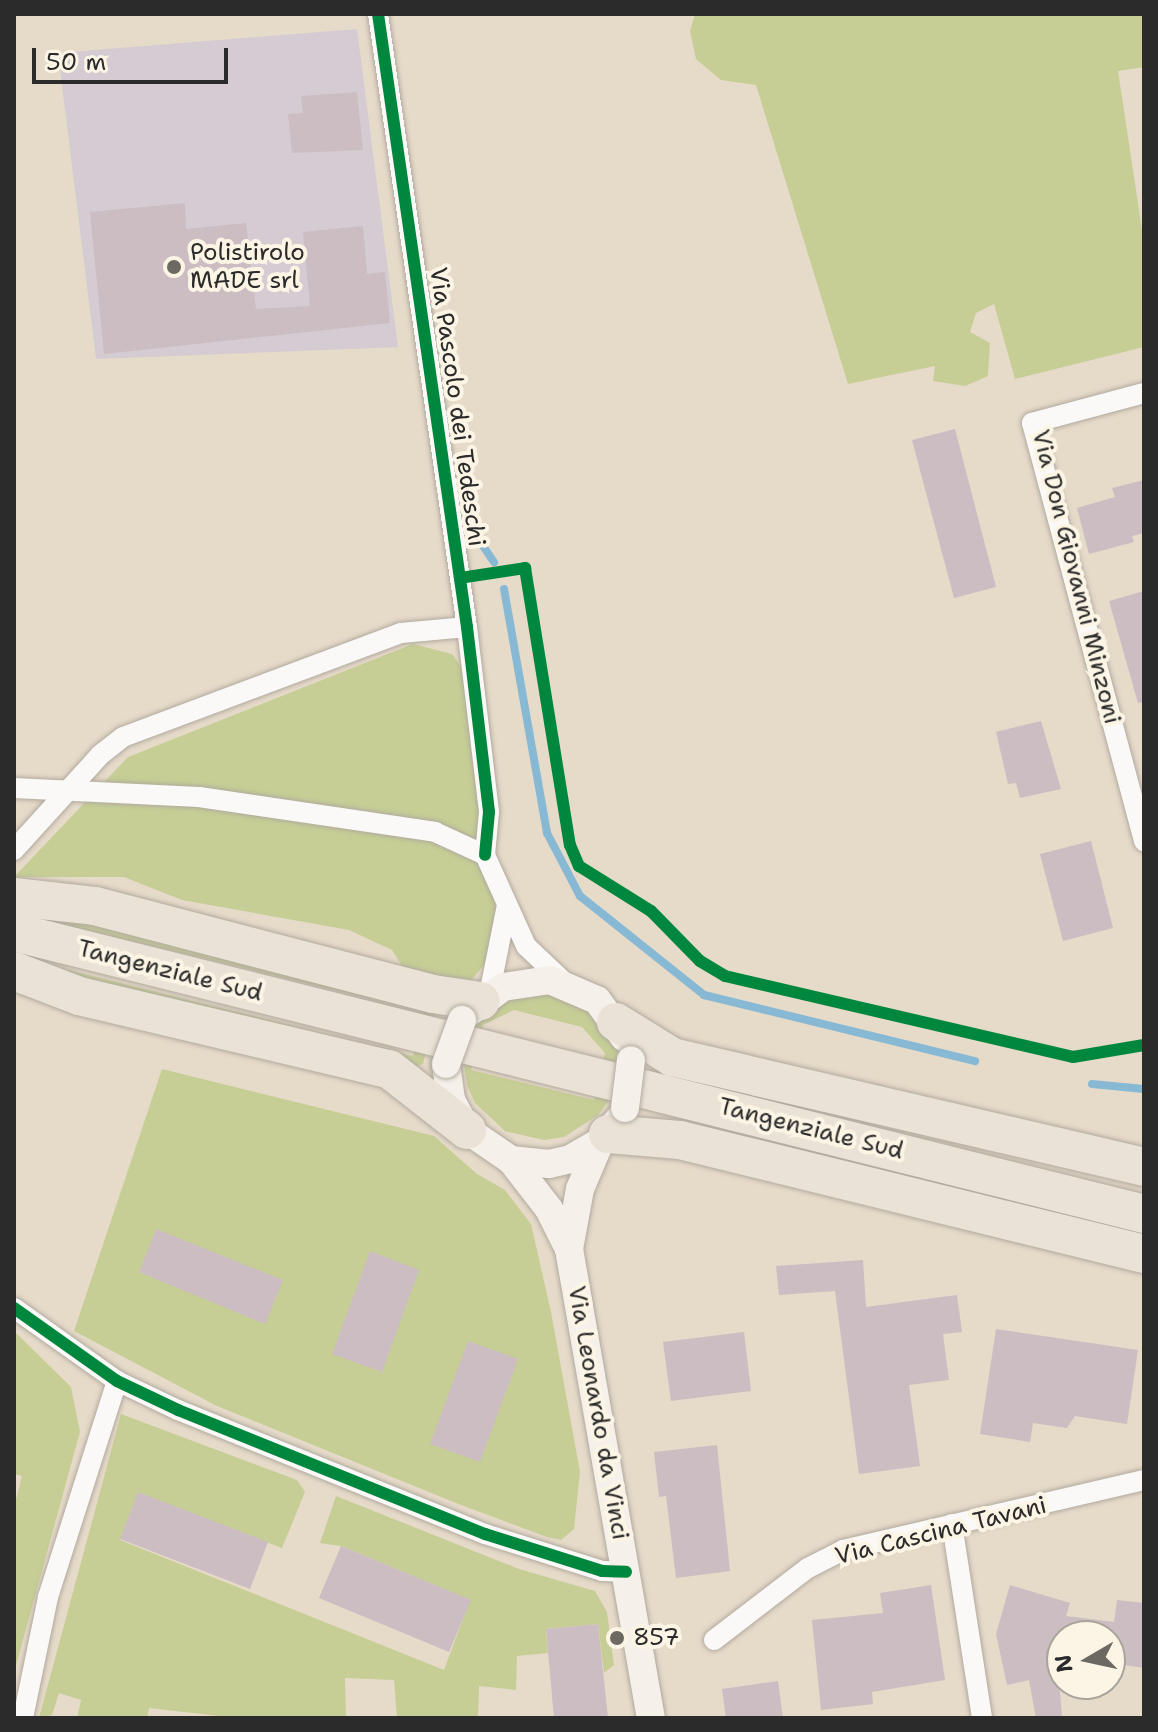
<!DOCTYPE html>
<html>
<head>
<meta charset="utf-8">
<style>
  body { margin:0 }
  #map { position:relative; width:1158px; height:1732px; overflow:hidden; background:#e6dac9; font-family:"Shantell Sans",sans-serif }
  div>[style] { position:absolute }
  .industrial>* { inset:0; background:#d4ccd2 }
  .green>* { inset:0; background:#c6ce95 }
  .stream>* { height:8px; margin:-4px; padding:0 4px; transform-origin:4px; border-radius:4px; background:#88b9d4 }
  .building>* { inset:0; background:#ccbdc2 }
  .roads { filter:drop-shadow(0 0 2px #b1aa9f) drop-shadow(0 0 2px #b1aa9f) }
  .street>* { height:20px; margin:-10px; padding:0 10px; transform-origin:10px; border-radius:10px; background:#fbf9f7 }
  .secondary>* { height:28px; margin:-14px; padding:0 14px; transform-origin:14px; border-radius:14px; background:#f5f0e9 }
  .highway>* { height:38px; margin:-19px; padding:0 19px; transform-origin:19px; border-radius:19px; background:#ebe2d7 }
  .bridges { filter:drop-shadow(0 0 2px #b1aa9f) drop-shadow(0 0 2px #b1aa9f) }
  .secondary-bridge>* { height:28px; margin:-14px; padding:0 14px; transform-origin:14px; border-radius:14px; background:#f5f0e9 }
  .cycleway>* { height:12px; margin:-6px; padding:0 6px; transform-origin:6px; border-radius:6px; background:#00873e }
  .dots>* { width:22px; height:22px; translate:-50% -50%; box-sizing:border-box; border:4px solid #fcf5e5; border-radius:50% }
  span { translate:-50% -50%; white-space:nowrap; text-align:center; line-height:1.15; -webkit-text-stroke:8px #fcf5e5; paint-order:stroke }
  .poi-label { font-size:24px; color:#2b2b2b }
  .left { translate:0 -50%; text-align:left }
  .street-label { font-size:24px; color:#2b2b2b }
  .frame { position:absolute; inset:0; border:16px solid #2b2b2b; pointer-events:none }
  .north { position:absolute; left:1046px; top:1620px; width:80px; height:80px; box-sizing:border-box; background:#fcf5e5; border:2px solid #a8a49b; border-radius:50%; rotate:261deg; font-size:22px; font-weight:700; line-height:32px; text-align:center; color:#2b2b2b }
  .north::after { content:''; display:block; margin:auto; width:28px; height:36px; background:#6c6862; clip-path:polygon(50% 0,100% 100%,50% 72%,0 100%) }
  .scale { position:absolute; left:32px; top:48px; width:196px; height:36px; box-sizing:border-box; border:4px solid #2b2b2b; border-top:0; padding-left:10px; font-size:24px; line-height:28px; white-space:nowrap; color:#2b2b2b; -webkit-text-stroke:6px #fcf5e5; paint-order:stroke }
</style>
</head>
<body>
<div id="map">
  <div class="industrial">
    <i style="clip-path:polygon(357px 29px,398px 347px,96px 359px,58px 53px)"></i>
  </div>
  <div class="green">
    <i style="clip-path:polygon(695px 14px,1144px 14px,1144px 67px,1118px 71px,1144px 243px,1144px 347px,1015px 379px,994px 304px,976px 313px,970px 332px,990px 343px,988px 376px,965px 386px,933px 381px,935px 366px,848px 384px,756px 85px,721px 80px,696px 59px,690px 31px)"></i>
    <i style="clip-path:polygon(413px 644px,452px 654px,462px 668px,499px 930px,491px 957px,467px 985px,410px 979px,392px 950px,349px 930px,182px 900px,124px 877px,14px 877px,128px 757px)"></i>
    <i style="clip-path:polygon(61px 916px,435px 1011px,423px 1064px,413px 1067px,60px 978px,48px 965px,413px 1056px,423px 1011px,63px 925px)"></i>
    <i style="clip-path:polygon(evenodd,578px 993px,616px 1040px,619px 1060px,610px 1099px,598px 1115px,564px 1137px,544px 1140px,505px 1131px,475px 1103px,467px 1085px,464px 1065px,473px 1025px,500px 996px,578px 993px,514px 1010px,582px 1027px,605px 1053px,594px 1100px,471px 1070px,483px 1025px,514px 1010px)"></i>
    <i style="clip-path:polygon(162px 1069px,434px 1136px,477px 1174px,505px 1190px,531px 1224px,551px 1312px,580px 1472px,574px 1529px,561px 1540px,547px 1537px,461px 1505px,217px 1406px,74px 1331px)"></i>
    <i style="clip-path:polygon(14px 1331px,71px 1387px,80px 1432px,14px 1673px,14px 1508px,22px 1476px,14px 1474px)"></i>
    <i style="clip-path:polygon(121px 1414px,297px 1480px,305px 1492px,282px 1548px,138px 1493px,120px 1540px,444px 1670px,470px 1600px,341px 1546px,320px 1543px,336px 1496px,519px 1569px,595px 1591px,607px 1612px,614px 1665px,604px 1673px,598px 1624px,546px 1629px,548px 1653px,517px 1656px,516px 1690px,479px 1686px,478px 1718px,397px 1718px,394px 1680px,345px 1678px,346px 1718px,237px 1718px,149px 1708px,147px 1718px,77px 1718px,81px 1700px,59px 1693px,52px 1715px,39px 1718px)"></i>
  </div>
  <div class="stream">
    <i style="left:479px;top:540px;width:27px;rotate:56deg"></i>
    <i style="left:504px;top:589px;width:248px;rotate:80deg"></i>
    <i style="left:547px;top:833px;width:71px;rotate:62.4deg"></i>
    <i style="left:580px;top:896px;width:159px;rotate:38.6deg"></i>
    <i style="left:704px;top:995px;width:279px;rotate:13.7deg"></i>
    <i style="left:1092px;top:1084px;width:52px;rotate:5.5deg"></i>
  </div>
  <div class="building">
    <i style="clip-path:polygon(357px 92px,363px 150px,292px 153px,288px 114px,303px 113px,301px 96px)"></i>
    <i style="clip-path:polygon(185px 203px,186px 229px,246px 223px,256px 309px,310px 306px,303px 232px,363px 226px,367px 274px,385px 272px,390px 323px,104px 354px,90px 212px)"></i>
    <i style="clip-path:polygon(955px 429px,996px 587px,954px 598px,912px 440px)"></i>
    <i style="clip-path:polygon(1144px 480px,1144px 533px,1132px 536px,1134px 542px,1089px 554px,1077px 508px,1115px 497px,1112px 488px)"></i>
    <i style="clip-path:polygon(1144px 591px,1144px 702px,1138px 703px,1109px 601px)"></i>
    <i style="clip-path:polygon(1041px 721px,1061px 789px,1020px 798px,1016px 783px,1008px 784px,996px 732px)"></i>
    <i style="clip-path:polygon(1091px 841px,1113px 928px,1063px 941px,1040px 854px)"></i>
    <i style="clip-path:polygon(156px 1229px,283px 1280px,265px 1324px,139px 1272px)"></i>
    <i style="clip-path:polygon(370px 1251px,419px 1270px,382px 1372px,332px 1354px)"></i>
    <i style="clip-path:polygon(863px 1260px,866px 1307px,957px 1295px,962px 1332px,943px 1334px,949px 1380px,909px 1385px,920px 1466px,859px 1474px,835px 1291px,779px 1295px,776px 1266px)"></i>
    <i style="clip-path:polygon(996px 1329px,1138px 1350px,1127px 1424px,1075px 1416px,1067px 1428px,1033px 1423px,1030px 1442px,980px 1434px)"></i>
    <i style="clip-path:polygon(744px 1332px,751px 1391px,671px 1401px,663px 1342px)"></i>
    <i style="clip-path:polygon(468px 1341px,518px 1359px,480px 1462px,430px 1444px)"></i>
    <i style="clip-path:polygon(717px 1445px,730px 1571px,676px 1578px,666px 1496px,659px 1497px,654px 1452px)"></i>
    <i style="clip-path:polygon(138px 1492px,268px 1542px,250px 1589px,120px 1539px)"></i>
    <i style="clip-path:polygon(341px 1546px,471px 1600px,449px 1652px,319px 1598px)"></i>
    <i style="clip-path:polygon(931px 1585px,945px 1680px,872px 1692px,873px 1704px,821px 1710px,812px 1620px,883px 1613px,880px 1593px)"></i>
    <i style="clip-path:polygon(1010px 1585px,1070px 1603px,1066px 1616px,1114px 1622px,1117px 1600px,1144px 1603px,1144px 1668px,1118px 1664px,1119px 1655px,1110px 1654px,1110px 1636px,1056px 1636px,1062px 1718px,1036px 1718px,1029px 1680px,1007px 1685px,996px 1634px)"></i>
    <i style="clip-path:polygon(598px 1624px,608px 1718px,554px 1718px,546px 1629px)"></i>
    <i style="clip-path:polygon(778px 1681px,783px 1718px,726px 1718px,722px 1689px)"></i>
  </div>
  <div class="roads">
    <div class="street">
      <i style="left:378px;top:14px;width:619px;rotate:81.74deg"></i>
      <i style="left:467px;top:627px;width:186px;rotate:83.2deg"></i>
      <i style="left:489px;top:812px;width:43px;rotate:95.3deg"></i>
      <i style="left:1144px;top:393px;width:116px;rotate:165deg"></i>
      <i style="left:1032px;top:423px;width:433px;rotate:75deg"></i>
      <i style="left:14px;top:788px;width:185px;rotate:2.8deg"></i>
      <i style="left:199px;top:797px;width:239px;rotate:8.4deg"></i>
      <i style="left:435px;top:832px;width:55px;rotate:24.7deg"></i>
      <i style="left:485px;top:855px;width:100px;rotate:65.7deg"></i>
      <i style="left:526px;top:946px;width:55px;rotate:43.5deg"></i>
      <i style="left:14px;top:850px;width:128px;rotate:-47.8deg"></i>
      <i style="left:100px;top:755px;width:29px;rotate:-38deg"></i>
      <i style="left:123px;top:737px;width:297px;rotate:-20.5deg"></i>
      <i style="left:401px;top:633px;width:66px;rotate:-5.2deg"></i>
      <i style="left:489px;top:995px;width:92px;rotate:-78.7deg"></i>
      <i style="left:14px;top:1308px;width:126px;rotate:35.3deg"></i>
      <i style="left:117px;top:1381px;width:68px;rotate:25.4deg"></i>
      <i style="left:178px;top:1410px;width:331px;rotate:22deg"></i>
      <i style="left:485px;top:1534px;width:123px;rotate:17.5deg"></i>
      <i style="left:602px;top:1571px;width:24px;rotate:2deg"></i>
      <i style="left:952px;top:1524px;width:196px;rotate:81.2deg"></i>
      <i style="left:714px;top:1640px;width:118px;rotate:-37.5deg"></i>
      <i style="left:808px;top:1568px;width:39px;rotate:-27deg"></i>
      <i style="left:843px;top:1550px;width:309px;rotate:-13.1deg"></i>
      <i style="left:23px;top:1718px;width:124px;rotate:-78.3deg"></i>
      <i style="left:48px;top:1597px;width:227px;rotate:-72.3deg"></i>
    </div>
    <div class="secondary">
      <i style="left:468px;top:1013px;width:44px;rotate:-36.6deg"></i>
      <i style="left:503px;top:987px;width:48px;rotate:-8.5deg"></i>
      <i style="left:550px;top:980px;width:51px;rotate:23.1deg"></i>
      <i style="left:597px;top:1000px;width:46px;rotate:53.9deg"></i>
      <i style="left:446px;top:1064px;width:36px;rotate:82deg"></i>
      <i style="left:451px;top:1100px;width:34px;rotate:62deg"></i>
      <i style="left:467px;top:1130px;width:53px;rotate:34.3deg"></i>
      <i style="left:511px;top:1160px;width:38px;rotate:6deg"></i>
      <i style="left:549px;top:1164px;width:22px;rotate:-13deg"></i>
      <i style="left:570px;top:1159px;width:34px;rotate:-30deg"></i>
      <i style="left:600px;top:1142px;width:30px;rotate:-50deg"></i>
      <i style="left:511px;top:1160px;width:62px;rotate:52.2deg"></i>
      <i style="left:549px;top:1209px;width:45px;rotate:63.4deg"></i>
      <i style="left:569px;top:1249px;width:476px;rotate:80.1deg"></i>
      <i style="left:569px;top:1249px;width:61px;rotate:-79.6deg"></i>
      <i style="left:580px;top:1189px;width:51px;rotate:-66.9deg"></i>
    </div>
    <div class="highway">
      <i style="left:14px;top:897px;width:81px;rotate:6.3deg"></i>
      <i style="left:95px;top:906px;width:349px;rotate:14.6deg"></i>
      <i style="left:433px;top:994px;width:48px;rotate:8.5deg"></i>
      <i style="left:14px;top:932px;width:1165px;rotate:14.01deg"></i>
      <i style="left:14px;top:971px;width:70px;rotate:21deg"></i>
      <i style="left:79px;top:996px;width:318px;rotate:13.3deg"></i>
      <i style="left:389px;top:1069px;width:99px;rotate:38deg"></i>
      <i style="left:616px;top:1022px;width:66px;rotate:32deg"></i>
      <i style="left:672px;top:1057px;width:485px;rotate:13.1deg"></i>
      <i style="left:608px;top:1134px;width:72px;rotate:4.8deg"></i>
      <i style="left:680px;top:1140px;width:478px;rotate:13.8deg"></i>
    </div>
  </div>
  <div class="bridges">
    <div class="secondary-bridge">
      <i style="left:446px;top:1064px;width:47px;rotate:-70deg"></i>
      <i style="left:625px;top:1108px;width:48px;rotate:-82.9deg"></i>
    </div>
  </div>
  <div class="cycleway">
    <i style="left:378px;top:14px;width:619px;rotate:81.74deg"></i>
    <i style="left:467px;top:627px;width:186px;rotate:83.2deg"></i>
    <i style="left:489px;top:812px;width:43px;rotate:95.3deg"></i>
    <i style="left:460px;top:578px;width:66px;rotate:-8.7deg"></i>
    <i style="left:525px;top:568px;width:281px;rotate:80.8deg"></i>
    <i style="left:570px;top:845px;width:23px;rotate:67deg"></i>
    <i style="left:579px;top:866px;width:85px;rotate:32deg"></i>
    <i style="left:651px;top:911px;width:70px;rotate:45.6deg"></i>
    <i style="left:700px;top:961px;width:29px;rotate:31deg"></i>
    <i style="left:725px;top:976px;width:357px;rotate:13.1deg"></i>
    <i style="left:1073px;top:1057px;width:72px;rotate:-9.6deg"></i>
    <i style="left:14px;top:1308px;width:126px;rotate:35.3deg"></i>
    <i style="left:117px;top:1381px;width:68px;rotate:25.4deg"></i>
    <i style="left:178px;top:1410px;width:331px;rotate:22deg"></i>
    <i style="left:485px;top:1534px;width:123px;rotate:17.5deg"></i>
    <i style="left:602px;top:1571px;width:24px;rotate:2deg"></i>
  </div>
  <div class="dots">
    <i style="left:174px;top:267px;background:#6c6862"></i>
    <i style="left:617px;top:1638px;background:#6c6862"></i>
  </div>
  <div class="poi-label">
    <span class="left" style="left:190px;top:267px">Polistirolo<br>MADE srl</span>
    <span class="left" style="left:633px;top:1638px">857</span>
  </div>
  <div class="street-label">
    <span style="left:457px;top:407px;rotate:82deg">Via Pascolo dei Tedeschi</span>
    <span style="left:1076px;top:577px;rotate:76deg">Via Don Giovanni Minzoni</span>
    <span style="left:170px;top:971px;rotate:14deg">Tangenziale Sud</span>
    <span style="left:811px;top:1129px;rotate:14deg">Tangenziale Sud</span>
    <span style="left:598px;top:1413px;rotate:80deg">Via Leonardo da Vinci</span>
    <span style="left:941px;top:1531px;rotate:-14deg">Via Cascina Tavani</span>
  </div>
  <div class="frame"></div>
  <div class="north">N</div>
  <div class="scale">50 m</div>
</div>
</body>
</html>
